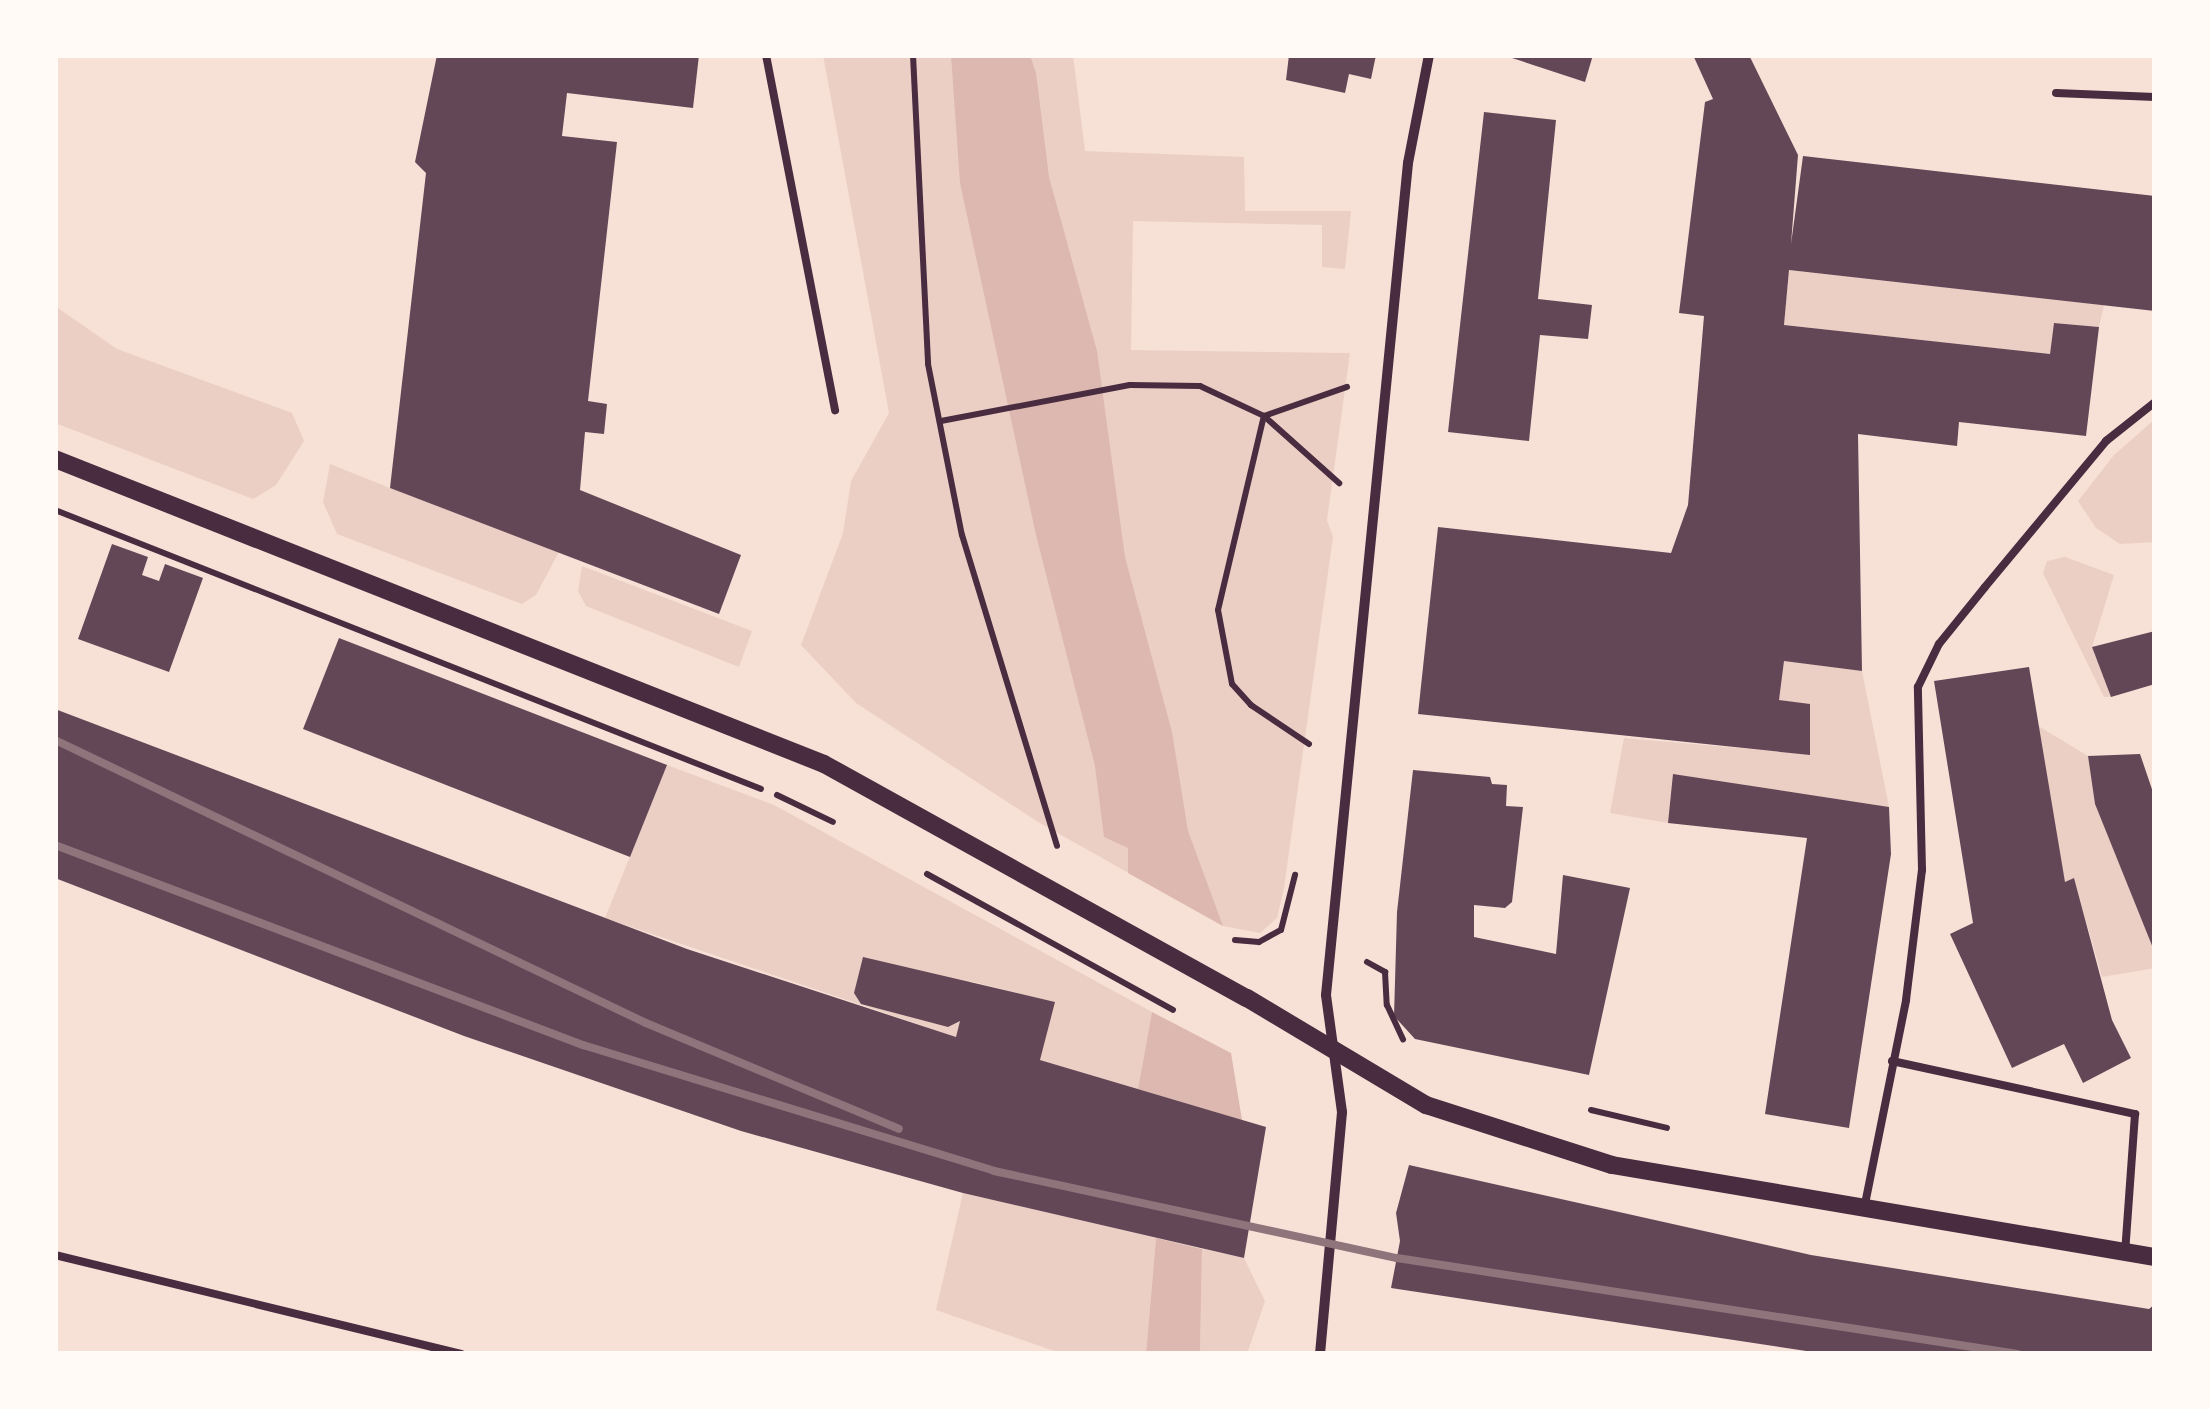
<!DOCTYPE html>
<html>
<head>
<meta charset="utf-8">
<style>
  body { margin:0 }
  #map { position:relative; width:2210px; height:1409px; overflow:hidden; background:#f7e1d7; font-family:"Public Sans",sans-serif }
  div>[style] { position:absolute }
  .green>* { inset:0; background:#ebcfc5 }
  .water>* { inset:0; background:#dcb8b0 }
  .building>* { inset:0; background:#644757 }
  .path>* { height:6px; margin:-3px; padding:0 3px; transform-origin:3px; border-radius:3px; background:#4a2c40 }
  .service>* { height:8px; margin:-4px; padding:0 4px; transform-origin:4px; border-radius:4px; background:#4a2c40 }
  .minor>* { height:10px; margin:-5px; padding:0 5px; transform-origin:5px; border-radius:5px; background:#4a2c40 }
  .tertiary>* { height:18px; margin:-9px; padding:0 9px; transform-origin:9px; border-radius:9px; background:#4a2c40 }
  .rail>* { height:8px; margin:-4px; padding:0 4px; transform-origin:4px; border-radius:4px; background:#8f747c }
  span { translate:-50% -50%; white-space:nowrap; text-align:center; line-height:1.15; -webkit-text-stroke:10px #fffaf5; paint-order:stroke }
  .frame { position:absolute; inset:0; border:58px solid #fffaf5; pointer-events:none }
</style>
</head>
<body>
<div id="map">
  <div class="green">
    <i style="clip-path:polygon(823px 55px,1073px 55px,1085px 151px,1244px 157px,1245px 211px,1351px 211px,1345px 269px,1322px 267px,1322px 225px,1133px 221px,1131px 350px,1350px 353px,1327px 520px,1333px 537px,1284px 888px,1277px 918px,1260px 933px,1223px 926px,1038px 822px,856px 703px,801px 645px,843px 533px,851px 481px,889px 413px)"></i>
    <i style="clip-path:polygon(1789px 270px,2104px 305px,2099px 327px,2055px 323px,2050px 354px,1784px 325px)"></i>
    <i style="clip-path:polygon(55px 306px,117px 349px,292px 413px,304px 441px,276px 485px,253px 499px,55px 423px)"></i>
    <i style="clip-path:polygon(2155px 419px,2155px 542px,2120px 544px,2096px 528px,2078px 501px,2114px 455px)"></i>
    <i style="clip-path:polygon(330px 464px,390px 488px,559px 552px,536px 595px,522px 604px,337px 534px,323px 502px)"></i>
    <i style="clip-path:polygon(2065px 557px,2114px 575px,2092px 647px,2111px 697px,2104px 697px,2043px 573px,2047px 561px)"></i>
    <i style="clip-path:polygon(582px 566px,752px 631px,739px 667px,586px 606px,578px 591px)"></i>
    <i style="clip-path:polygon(1780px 660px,1862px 671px,1889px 807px,1677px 775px,1668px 823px,1610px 813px,1624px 738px,1810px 754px,1810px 705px,1779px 700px)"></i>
    <i style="clip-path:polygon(2035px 724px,2088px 756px,2095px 804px,2155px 953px,2155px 968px,2102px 977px,2074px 879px,2065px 882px)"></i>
    <i style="clip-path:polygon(667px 765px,774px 805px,1152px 1012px,1138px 1089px,1040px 1060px,1054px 1002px,970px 981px,956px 1037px,605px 918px)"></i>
    <i style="clip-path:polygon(963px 1193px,1156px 1238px,1146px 1354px,1063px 1354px,936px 1310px)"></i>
    <i style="clip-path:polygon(1202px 1249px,1244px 1258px,1265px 1301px,1247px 1354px,1200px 1354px)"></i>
  </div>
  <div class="water">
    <i style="clip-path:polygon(951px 55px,1030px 55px,1036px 73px,1049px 177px,1097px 351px,1125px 557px,1172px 732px,1188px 831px,1223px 926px,1128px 873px,1128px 848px,1104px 837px,1095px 766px,1036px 535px,960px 183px)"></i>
    <i style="clip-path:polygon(1152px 1012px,1231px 1053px,1242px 1120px,1138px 1089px)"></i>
    <i style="clip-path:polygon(1156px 1238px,1202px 1249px,1200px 1354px,1146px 1354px)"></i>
  </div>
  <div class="building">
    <i style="clip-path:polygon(437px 55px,699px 55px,693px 108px,567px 93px,562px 136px,617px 142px,588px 401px,607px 404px,604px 434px,585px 432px,580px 490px,741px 555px,719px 614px,390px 488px,426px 173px,415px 162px)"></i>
    <i style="clip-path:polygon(1289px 55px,1376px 55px,1371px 79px,1349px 74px,1345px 93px,1286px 80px)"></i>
    <i style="clip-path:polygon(1503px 55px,1593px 55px,1585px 82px)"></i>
    <i style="clip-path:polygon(1693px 55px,1749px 55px,1798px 155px,1791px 244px,1803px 156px,2155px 196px,2155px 311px,1789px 270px,1784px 325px,2050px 354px,2054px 323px,2099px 327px,2086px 436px,1959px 422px,1957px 446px,1858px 434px,1862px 671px,1784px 661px,1779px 700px,1810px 704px,1810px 755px,1418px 714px,1438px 527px,1671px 553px,1688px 505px,1704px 316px,1679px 313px,1705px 102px,1713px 99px)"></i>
    <i style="clip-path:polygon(1484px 112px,1556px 120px,1538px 299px,1592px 305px,1588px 339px,1540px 335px,1529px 441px,1448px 432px)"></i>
    <i style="clip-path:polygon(112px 544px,148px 557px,142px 575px,159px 581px,165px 564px,203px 578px,169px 672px,78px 639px)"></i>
    <i style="clip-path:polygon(2155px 631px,2155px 684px,2111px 697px,2092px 647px)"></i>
    <i style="clip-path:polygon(339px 638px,667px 765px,630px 857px,303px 729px)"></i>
    <i style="clip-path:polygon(2029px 667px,2065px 882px,2074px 878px,2112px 1020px,2131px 1058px,2083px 1083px,2064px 1044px,2012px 1068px,1950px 934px,1973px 923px,1934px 681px)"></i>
    <i style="clip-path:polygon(55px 709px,687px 949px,956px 1037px,960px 1021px,948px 1027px,861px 1004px,854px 993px,863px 957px,1055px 1002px,1040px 1060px,1266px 1127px,1244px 1258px,963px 1193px,741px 1131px,464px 1036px,55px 878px)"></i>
    <i style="clip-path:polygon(2140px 754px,2155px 798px,2155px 953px,2095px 804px,2088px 756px)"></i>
    <i style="clip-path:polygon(1413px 770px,1490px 777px,1492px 784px,1507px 785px,1506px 806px,1523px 807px,1512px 902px,1505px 908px,1474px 905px,1474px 937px,1556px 954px,1563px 875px,1630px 888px,1589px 1075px,1415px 1039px,1394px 1016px,1397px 912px)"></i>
    <i style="clip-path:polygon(1673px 774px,1889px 807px,1891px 854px,1849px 1128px,1765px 1114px,1807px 838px,1668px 823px)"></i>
    <i style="clip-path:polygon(1409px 1165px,1811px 1255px,2149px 1309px,2155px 1304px,2155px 1354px,1826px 1354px,1391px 1288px,1400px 1241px,1396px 1213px)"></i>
  </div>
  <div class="path">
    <i style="left:913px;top:55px;width:309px;rotate:87.2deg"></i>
    <i style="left:928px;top:364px;width:174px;rotate:78.8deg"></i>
    <i style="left:962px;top:535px;width:325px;rotate:73deg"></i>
    <i style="left:941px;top:421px;width:192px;rotate:-10.8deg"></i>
    <i style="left:1130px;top:385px;width:70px;rotate:0.8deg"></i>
    <i style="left:1200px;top:386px;width:71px;rotate:25.1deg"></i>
    <i style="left:1264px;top:416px;width:88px;rotate:-19.3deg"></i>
    <i style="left:55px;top:510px;width:759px;rotate:21.56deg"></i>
    <i style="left:1309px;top:744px;width:70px;rotate:-146.1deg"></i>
    <i style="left:1251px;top:705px;width:28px;rotate:-132deg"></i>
    <i style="left:1232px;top:684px;width:75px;rotate:-100.7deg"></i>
    <i style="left:1218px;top:610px;width:199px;rotate:-76.7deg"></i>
    <i style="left:1264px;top:416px;width:101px;rotate:41.8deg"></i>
    <i style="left:777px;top:795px;width:62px;rotate:25.7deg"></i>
    <i style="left:927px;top:874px;width:281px;rotate:28.9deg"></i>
    <i style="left:1235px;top:940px;width:24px;rotate:5deg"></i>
    <i style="left:1259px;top:942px;width:25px;rotate:-29deg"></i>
    <i style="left:1281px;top:930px;width:57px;rotate:-75.7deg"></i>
    <i style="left:1367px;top:962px;width:21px;rotate:29deg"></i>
    <i style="left:1385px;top:972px;width:33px;rotate:87deg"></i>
    <i style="left:1387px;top:1005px;width:38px;rotate:65deg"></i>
    <i style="left:1591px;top:1110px;width:78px;rotate:13.3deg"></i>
  </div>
  <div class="service">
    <i style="left:766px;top:55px;width:362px;rotate:79deg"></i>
    <i style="left:2056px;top:93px;width:99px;rotate:2.3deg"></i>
    <i style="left:1892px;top:1061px;width:249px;rotate:12.3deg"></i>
    <i style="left:2135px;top:1114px;width:138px;rotate:94.1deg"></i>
    <i style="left:1864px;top:1209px;width:213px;rotate:-78.6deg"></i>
    <i style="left:1906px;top:1000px;width:131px;rotate:-83deg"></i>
    <i style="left:1922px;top:870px;width:183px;rotate:-91.3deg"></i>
    <i style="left:1918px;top:687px;width:48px;rotate:-64deg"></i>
    <i style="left:1939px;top:644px;width:73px;rotate:-51.1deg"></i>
    <i style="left:1985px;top:587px;width:190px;rotate:-50.3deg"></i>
    <i style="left:2106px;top:441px;width:63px;rotate:-38.5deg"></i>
    <i style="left:55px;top:1255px;width:418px;rotate:13.7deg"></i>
  </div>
  <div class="minor">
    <i style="left:1320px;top:1354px;width:243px;rotate:-84.8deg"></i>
    <i style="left:1342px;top:1112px;width:118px;rotate:-97.8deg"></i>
    <i style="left:1326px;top:995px;width:836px;rotate:-84.37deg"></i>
    <i style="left:1408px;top:163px;width:110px;rotate:-79deg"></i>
  </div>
  <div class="tertiary">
    <i style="left:55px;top:459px;width:827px;rotate:21.63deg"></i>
    <i style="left:824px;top:764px;width:483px;rotate:29deg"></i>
    <i style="left:1247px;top:998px;width:209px;rotate:30.9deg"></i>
    <i style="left:1426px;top:1105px;width:195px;rotate:17.9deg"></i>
    <i style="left:1612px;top:1165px;width:551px;rotate:9.62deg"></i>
  </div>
  <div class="rail">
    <i style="left:55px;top:740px;width:655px;rotate:25.59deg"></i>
    <i style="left:646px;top:1023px;width:274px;rotate:22.7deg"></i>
    <i style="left:55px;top:845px;width:565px;rotate:20.75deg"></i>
    <i style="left:583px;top:1045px;width:430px;rotate:17deg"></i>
    <i style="left:994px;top:1171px;width:412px;rotate:12.2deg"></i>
    <i style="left:1397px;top:1258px;width:628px;rotate:8.79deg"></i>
  </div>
  <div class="frame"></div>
</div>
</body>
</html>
